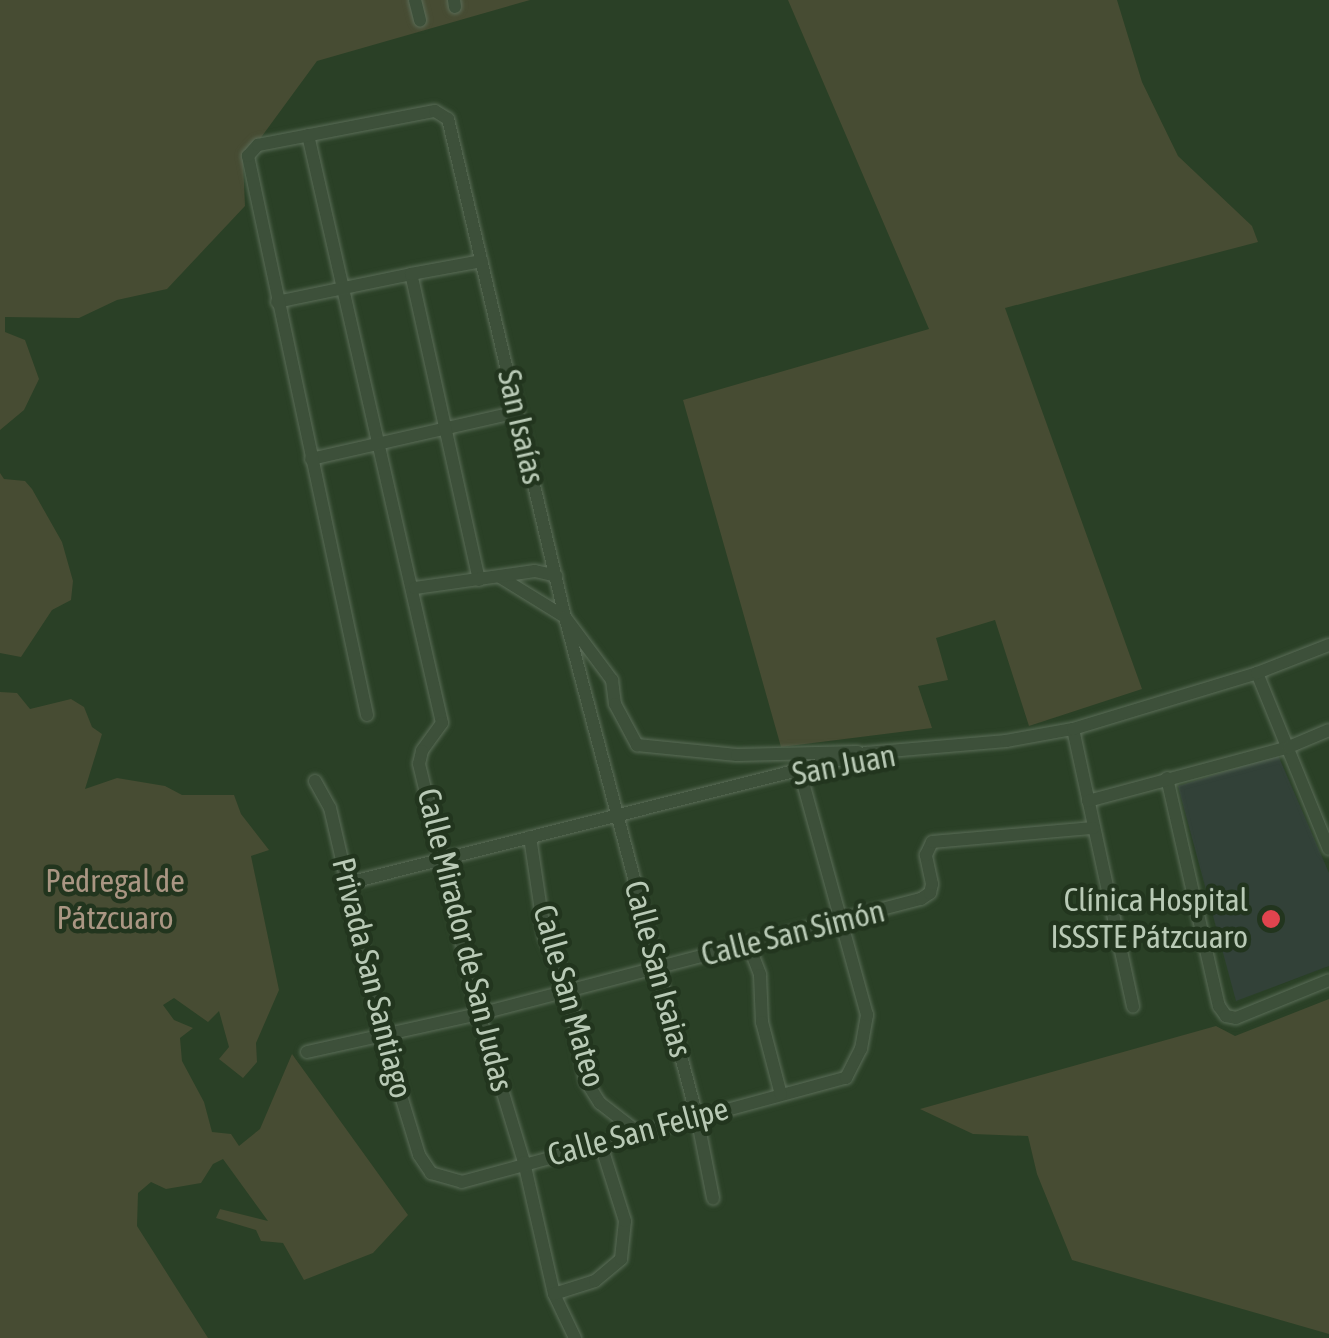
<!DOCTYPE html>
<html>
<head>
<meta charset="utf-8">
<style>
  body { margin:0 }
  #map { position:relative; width:1329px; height:1338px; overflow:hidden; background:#2a4026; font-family:"Asap Condensed",sans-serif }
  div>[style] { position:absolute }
  .medical>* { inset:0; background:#324138 }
  .green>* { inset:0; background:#474c33 }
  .roads { filter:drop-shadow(0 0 2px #5b6d58) drop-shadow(0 0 2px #5b6d58) }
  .minor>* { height:12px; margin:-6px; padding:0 6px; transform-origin:6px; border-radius:6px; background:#3d503a }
  .dots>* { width:28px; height:28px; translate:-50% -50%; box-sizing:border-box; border:5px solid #22351e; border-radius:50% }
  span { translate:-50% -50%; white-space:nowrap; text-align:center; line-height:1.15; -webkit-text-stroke:9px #22351e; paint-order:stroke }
  .street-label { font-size:32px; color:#b9cab6 }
  .park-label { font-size:32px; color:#aa9683 }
  .poi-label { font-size:32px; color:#b9cab6 }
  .right { translate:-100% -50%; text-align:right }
</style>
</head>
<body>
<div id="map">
  <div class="medical">
    <i style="clip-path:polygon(1278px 755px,1329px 873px,1329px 966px,1236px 1001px,1178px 786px)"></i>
  </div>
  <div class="green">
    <i style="clip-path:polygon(0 0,530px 0,317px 61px,243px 162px,245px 206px,167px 289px,117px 300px,79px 318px,5px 317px,5px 332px,25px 340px,39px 379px,24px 410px,0 430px)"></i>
    <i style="clip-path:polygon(788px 0,1117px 0,1142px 82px,1178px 156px,1252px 226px,1258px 242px,1005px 308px,1142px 689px,1029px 726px,995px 620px,936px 638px,948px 680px,918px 686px,932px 728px,781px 747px,683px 400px,929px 329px)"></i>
    <i style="clip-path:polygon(0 473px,4px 479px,25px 481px,32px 489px,62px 542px,73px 581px,71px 600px,52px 610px,21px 657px,0 653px)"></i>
    <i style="clip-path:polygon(0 692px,17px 693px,30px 709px,71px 699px,84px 707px,92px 727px,102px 734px,85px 789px,117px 778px,165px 786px,182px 795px,234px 795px,241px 814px,269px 850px,251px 856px,279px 990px,256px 1043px,257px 1062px,243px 1078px,219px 1059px,229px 1047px,219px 1011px,208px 1022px,174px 998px,163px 1005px,174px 1020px,193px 1028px,180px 1038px,182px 1061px,204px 1102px,212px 1132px,231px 1134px,239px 1146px,260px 1129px,292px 1054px,408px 1215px,373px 1253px,304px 1280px,283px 1243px,261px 1241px,256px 1230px,216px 1218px,220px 1209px,268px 1221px,223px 1159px,213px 1164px,201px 1183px,166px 1189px,151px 1182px,138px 1193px,137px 1226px,208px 1338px,0 1338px)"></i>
    <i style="clip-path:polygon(1329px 999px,1329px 1334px,1072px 1260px,1037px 1174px,1028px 1136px,973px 1134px,920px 1109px,1216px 1026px,1235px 1036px)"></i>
  </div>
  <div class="roads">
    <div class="minor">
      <i style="left:415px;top:0;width:21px;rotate:76deg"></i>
      <i style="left:454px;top:0;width:7px;rotate:82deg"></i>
      <i style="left:308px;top:135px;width:603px;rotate:77.16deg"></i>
      <i style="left:442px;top:723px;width:34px;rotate:126deg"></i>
      <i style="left:422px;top:751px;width:13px;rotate:103deg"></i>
      <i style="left:419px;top:764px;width:257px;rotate:76.5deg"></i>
      <i style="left:479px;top:1014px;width:155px;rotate:73.1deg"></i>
      <i style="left:524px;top:1162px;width:135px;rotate:77.2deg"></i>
      <i style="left:554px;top:1294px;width:49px;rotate:64.5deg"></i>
      <i style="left:277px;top:302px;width:137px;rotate:-11.8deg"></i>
      <i style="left:311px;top:459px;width:212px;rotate:-12.8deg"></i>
      <i style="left:500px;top:577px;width:76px;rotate:31.6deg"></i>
      <i style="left:565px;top:617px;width:79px;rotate:53.3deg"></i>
      <i style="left:612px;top:680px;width:24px;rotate:83deg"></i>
      <i style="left:615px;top:704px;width:47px;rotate:61.8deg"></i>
      <i style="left:637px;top:745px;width:100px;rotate:5.7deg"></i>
      <i style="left:737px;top:755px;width:121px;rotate:-1.4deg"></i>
      <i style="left:479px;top:580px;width:313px;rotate:-102.5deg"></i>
      <i style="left:411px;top:274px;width:72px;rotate:-10.4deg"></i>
      <i style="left:415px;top:588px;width:121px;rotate:-8.1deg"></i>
      <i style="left:535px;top:571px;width:22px;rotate:13deg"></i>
      <i style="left:1257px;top:673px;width:190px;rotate:67.8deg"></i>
      <i style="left:367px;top:715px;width:572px;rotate:-102.02deg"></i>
      <i style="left:248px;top:156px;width:15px;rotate:-48deg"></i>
      <i style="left:258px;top:145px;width:180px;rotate:-10.9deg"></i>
      <i style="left:435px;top:111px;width:15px;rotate:32deg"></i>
      <i style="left:448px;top:119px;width:512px;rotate:76.78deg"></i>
      <i style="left:565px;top:617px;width:517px;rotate:75.21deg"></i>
      <i style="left:697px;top:1117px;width:83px;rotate:78.8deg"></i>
      <i style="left:1073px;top:729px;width:284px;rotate:77.8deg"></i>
      <i style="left:1167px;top:778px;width:234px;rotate:77.2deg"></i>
      <i style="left:1219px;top:1006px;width:12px;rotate:55deg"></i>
      <i style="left:1226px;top:1016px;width:10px;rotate:11deg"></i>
      <i style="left:1236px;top:1018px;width:100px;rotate:-22.2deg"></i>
      <i style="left:315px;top:781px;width:31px;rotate:61deg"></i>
      <i style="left:330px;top:808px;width:235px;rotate:77deg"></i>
      <i style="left:383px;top:1037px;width:123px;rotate:73deg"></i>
      <i style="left:419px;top:1155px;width:22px;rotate:56deg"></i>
      <i style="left:431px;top:1173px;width:32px;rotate:16deg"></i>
      <i style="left:462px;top:1182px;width:398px;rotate:-15.2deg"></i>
      <i style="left:846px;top:1078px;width:33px;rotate:-63deg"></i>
      <i style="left:861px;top:1049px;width:35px;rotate:-80deg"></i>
      <i style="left:867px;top:1015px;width:252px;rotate:-105.4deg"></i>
      <i style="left:1088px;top:801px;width:208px;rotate:-15deg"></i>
      <i style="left:1289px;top:747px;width:43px;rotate:-23deg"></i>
      <i style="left:530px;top:837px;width:101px;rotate:81.5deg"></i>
      <i style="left:545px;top:937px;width:58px;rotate:65.6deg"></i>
      <i style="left:569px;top:990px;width:93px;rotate:79.4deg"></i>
      <i style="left:586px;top:1081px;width:26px;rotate:58deg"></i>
      <i style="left:600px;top:1103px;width:51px;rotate:37.8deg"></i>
      <i style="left:348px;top:883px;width:534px;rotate:-14.09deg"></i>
      <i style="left:866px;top:753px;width:141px;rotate:-4.9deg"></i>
      <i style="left:1006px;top:741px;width:68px;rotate:-10.2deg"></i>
      <i style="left:1073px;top:729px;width:192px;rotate:-16.9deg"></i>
      <i style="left:1257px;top:673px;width:77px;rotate:-21.3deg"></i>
      <i style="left:748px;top:943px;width:34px;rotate:69deg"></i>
      <i style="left:760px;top:975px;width:47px;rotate:87.6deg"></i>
      <i style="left:762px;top:1022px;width:75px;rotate:75.4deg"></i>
      <i style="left:307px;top:1052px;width:176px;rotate:-12.5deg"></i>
      <i style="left:479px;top:1014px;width:457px;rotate:-14.6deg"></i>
      <i style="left:921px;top:899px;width:11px;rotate:-34deg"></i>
      <i style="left:930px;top:893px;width:9px;rotate:-77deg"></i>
      <i style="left:932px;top:884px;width:30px;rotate:-102deg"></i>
      <i style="left:926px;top:855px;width:14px;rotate:-65deg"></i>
      <i style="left:932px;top:842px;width:162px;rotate:-5deg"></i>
      <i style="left:554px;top:1294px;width:43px;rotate:-17.6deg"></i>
      <i style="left:595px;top:1281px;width:34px;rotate:-40deg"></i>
      <i style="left:621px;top:1259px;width:38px;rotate:-84deg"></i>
      <i style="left:625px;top:1221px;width:80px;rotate:-107.5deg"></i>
    </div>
  </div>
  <div class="dots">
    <i style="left:1271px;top:919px;background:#e0444e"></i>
  </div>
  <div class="street-label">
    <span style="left:521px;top:427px;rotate:77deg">San Isaías</span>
    <span style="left:844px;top:765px;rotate:-11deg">San Juan</span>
    <span style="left:793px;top:933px;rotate:-14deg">Calle San Simón</span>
    <span style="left:465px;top:940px;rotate:76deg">Calle Mirador de San Judas</span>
    <span style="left:658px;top:969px;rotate:75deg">Calle San Isaias</span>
    <span style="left:372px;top:978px;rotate:76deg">Privada San Santiago</span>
    <span style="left:569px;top:996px;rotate:74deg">Calle San Mateo</span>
    <span style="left:638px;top:1132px;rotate:-15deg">Calle San Felipe</span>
  </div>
  <div class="park-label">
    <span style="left:115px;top:900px">Pedregal de<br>Pátzcuaro</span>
  </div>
  <div class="poi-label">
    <span class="right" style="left:1248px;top:919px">Clínica Hospital<br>ISSSTE Pátzcuaro</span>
  </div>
</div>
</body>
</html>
